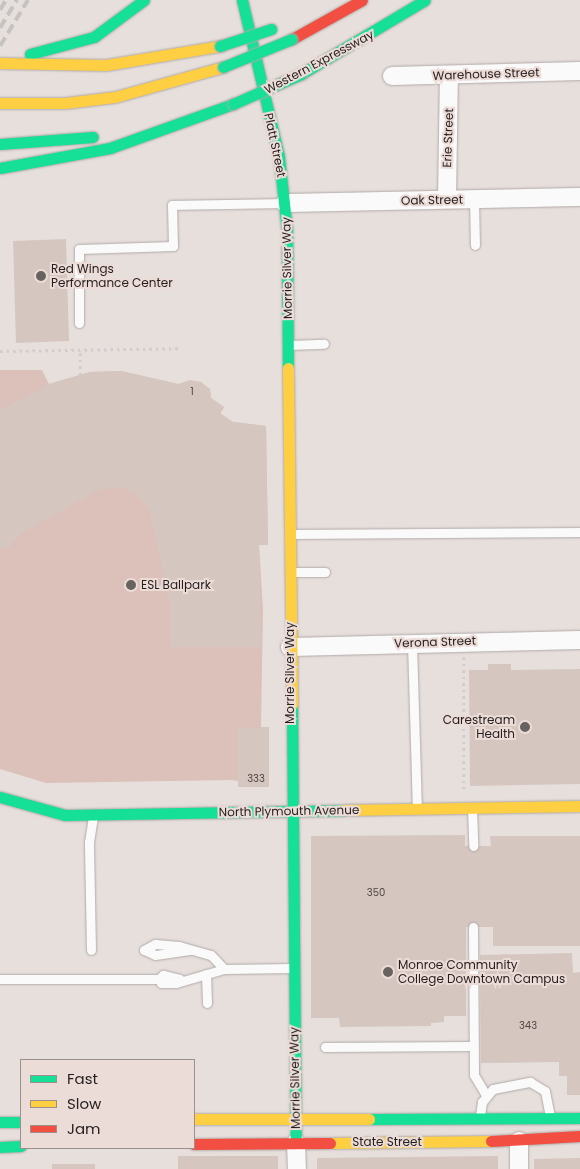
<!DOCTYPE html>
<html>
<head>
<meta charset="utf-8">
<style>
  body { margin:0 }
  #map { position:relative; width:580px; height:1169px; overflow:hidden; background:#e7dfdc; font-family:Poppins,sans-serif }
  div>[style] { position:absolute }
  .green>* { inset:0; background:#dbc1b9 }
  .building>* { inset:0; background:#d5c6c0 }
  .path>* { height:2.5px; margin-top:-1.25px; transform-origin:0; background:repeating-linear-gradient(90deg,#cfcdcd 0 2.5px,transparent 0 6.5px) }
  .roads { filter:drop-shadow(0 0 1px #b0aaa8) drop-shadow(0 0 1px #b0aaa8) }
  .lane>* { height:9px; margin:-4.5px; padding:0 4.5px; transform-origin:4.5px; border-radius:4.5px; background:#fbfafa }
  .street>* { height:18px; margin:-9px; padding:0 9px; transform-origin:9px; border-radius:9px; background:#fbfafa }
  .fast>* { height:11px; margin:-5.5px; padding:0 5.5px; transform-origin:5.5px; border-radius:5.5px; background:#16e098 }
  .slow>* { height:11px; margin:-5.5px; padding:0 5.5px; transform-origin:5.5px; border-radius:5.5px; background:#ffcf43 }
  .jam>* { height:11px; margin:-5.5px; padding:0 5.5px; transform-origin:5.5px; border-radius:5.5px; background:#f24e42 }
  .rail>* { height:4px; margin-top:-2px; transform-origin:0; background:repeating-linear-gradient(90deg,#c5c3c2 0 10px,transparent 0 15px) }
  .bridges { filter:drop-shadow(0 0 1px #b0aaa8) drop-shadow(0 0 1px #b0aaa8) }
  .fast-bridge>* { height:11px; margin:-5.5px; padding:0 5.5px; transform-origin:5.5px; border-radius:5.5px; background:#16e098 }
  .dots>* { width:14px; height:14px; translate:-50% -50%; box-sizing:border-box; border:2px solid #ecdcd7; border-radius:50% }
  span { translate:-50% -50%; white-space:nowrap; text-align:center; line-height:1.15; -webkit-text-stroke:4px #ecdcd7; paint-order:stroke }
  .number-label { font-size:10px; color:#504846 }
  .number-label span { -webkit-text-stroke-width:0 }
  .street-label { font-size:12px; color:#241e1d }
  .poi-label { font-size:12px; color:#241e1d }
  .left { translate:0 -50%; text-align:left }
  .right { translate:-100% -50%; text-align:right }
  .legend { position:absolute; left:20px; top:1059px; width:175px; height:90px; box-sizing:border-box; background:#ecdcd7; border:1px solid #9c908d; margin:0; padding:6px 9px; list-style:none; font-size:15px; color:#241e1d }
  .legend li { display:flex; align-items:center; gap:10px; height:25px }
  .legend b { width:25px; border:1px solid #9c908d }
</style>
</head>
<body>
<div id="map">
  <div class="green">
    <i style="clip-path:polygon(0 370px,42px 370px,49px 384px,90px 372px,121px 371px,178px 384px,195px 381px,210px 389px,211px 398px,224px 407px,220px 414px,233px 422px,266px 426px,268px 545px,259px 545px,263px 609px,261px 727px,269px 727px,269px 787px,238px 787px,238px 781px,232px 780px,46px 783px,0 769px)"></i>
  </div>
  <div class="building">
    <i style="clip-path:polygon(66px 239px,69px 341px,16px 343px,13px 241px)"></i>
    <i style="clip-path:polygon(121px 371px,178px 384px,190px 380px,201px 382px,210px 389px,211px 398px,224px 407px,220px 413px,233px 422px,266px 426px,268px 545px,259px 545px,261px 647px,170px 647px,170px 603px,149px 509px,136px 493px,121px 487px,99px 490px,20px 534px,8px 549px,3px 546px,0 550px,0 410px,49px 384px,90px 372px)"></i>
    <i style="clip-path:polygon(488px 664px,511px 664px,511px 670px,580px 669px,580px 784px,470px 786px,469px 670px,488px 670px)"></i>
    <i style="clip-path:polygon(269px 727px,269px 787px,238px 787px,237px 728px)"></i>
    <i style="clip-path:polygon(465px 835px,465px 846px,491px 846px,490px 836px,580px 836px,580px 946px,493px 946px,493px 927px,466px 927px,466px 1016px,444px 1016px,444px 1022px,431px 1023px,431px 1026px,340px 1027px,339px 1018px,311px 1018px,311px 836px)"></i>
    <i style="clip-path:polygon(572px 953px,573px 973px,580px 972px,580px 1095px,567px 1095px,567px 1076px,559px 1076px,559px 1062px,481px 1063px,480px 955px)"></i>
    <i style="clip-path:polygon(178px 1156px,278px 1156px,278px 1169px,178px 1169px)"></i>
    <i style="clip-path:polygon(498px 1156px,498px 1169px,317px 1169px,317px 1158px)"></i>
    <i style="clip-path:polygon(580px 1158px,580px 1169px,534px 1169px,534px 1159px)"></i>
    <i style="clip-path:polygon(52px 1164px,95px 1164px,95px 1169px,52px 1169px)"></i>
  </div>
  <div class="path">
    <i style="left:0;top:351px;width:181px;rotate:-0.9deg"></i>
    <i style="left:80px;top:375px;width:25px;rotate:-90deg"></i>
    <i style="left:464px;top:657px;width:132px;rotate:90deg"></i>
  </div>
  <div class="roads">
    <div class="lane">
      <i style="left:474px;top:199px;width:46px;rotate:88.8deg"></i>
      <i style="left:79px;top:323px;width:74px;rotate:-90deg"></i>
      <i style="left:79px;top:249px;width:94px;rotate:-1.8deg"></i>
      <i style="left:173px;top:246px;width:41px;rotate:-91.4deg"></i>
      <i style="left:172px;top:205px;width:110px;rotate:-1deg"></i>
      <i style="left:289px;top:345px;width:35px;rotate:-2deg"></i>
      <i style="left:292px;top:534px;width:288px;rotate:-0.4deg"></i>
      <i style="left:291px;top:572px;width:34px"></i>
      <i style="left:412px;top:643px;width:164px;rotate:88.3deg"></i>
      <i style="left:472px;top:808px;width:38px;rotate:88deg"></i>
      <i style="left:473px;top:927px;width:148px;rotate:89.6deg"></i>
      <i style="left:474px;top:1075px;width:23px;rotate:59deg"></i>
      <i style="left:91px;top:950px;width:108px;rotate:-91.1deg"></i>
      <i style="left:89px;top:842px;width:26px;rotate:-81deg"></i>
      <i style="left:144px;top:950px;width:13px;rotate:-29deg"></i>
      <i style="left:155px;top:944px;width:24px;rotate:5deg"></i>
      <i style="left:179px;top:946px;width:33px;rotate:16deg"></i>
      <i style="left:211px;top:955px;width:19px;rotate:47deg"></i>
      <i style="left:144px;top:950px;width:12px;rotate:24deg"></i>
      <i style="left:155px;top:955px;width:35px;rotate:-8deg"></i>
      <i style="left:206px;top:974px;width:29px;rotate:88deg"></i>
      <i style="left:0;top:979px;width:159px"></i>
      <i style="left:159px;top:979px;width:6px;rotate:-45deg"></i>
      <i style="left:163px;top:975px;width:17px;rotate:13deg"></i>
      <i style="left:159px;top:979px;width:4px;rotate:63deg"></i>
      <i style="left:161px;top:983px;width:15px"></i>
      <i style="left:176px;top:983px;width:50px;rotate:-16.3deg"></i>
      <i style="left:224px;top:969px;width:69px;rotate:-0.8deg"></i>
      <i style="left:325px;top:1047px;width:148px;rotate:-0.4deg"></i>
      <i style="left:480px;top:1116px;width:14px;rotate:-82deg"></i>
      <i style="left:482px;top:1102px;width:17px;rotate:-50deg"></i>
      <i style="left:493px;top:1089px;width:38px;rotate:-11deg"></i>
      <i style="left:530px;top:1082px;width:17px;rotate:31deg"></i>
      <i style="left:545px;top:1091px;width:25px;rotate:79deg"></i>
    </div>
    <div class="street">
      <i style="left:392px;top:76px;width:188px;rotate:-1.5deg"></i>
      <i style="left:447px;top:199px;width:122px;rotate:-89.1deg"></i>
      <i style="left:285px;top:203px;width:295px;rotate:-1.2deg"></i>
      <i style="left:290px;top:647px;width:290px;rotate:-1.4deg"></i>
      <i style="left:519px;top:1141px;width:28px;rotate:90deg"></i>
      <i style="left:296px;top:1143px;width:26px;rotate:88deg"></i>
    </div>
    <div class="fast">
      <i style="left:242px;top:0;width:161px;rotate:76.7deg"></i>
      <i style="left:279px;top:157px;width:74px;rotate:83.8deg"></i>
      <i style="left:287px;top:231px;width:137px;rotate:89.6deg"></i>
      <i style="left:30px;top:54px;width:66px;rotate:-14.9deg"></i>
      <i style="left:94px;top:37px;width:62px;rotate:-36.5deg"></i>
      <i style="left:301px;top:74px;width:144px;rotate:-30.8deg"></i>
      <i style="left:0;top:144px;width:93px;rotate:-4.3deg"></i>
      <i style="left:0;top:168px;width:112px;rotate:-10.3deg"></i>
      <i style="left:110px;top:148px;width:131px;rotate:-19.7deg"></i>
      <i style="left:292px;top:704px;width:434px;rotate:89.5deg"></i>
      <i style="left:0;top:797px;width:67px;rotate:15.5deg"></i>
      <i style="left:65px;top:815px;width:279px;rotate:-1deg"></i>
      <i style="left:369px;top:1119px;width:211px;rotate:-0.3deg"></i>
      <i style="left:0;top:1122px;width:21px"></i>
      <i style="left:0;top:1147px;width:21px;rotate:-3deg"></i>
    </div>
    <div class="slow">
      <i style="left:0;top:63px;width:106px;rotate:1.1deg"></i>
      <i style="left:106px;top:65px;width:116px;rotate:-9.5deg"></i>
      <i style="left:0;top:103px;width:65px"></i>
      <i style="left:65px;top:103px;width:50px;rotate:-6.8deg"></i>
      <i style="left:115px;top:97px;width:112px;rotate:-15.5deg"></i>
      <i style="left:288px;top:368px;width:336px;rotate:89.3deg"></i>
      <i style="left:344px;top:810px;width:236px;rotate:-1deg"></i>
      <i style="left:194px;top:1119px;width:175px"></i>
      <i style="left:330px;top:1143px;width:161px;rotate:-0.7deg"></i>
    </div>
    <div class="jam">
      <i style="left:292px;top:39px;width:80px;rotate:-29.1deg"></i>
      <i style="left:491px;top:1141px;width:89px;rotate:-3.2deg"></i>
      <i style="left:194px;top:1144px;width:136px;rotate:-0.4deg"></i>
    </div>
  </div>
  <div class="rail">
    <i style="left:0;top:10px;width:12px;rotate:-59deg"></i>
    <i style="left:0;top:28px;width:33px;rotate:-59deg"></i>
    <i style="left:0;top:46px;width:54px;rotate:-58.7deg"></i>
  </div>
  <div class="bridges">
    <div class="fast-bridge">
      <i style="left:220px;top:46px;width:54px;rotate:-18.4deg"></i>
      <i style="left:223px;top:67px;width:74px;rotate:-22.1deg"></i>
      <i style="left:233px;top:104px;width:74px;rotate:-23.8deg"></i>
    </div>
  </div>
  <div class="dots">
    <i style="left:41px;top:276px;background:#686260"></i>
    <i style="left:131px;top:585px;background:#686260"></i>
    <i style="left:525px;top:727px;background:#686260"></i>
    <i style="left:388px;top:972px;background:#686260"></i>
  </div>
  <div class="number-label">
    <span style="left:192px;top:392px">1</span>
    <span style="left:256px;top:779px">333</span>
    <span style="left:376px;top:893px">350</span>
    <span style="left:528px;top:1026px">343</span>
  </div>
  <div class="street-label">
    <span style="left:319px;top:62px;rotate:-28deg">Western Expressway</span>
    <span style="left:486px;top:74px;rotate:-2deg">Warehouse Street</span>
    <span style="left:448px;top:138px;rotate:-88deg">Erie Street</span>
    <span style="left:275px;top:145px;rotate:78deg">Platt Street</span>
    <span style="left:432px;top:200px;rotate:-1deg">Oak Street</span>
    <span style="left:287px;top:268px;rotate:-91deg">Morrie Silver Way</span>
    <span style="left:435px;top:642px;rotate:-2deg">Verona Street</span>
    <span style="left:290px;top:673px;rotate:-90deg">Morrie Silver Way</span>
    <span style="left:289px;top:811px;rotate:-1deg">North Plymouth Avenue</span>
    <span style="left:295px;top:1078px;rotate:-91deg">Morrie Silver Way</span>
    <span style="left:387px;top:1142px">State Street</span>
  </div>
  <div class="poi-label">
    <span class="left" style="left:51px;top:276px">Red Wings<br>Performance Center</span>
    <span class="left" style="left:141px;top:585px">ESL Ballpark</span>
    <span class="right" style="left:515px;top:727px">Carestream<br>Health</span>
    <span class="left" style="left:398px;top:972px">Monroe Community<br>College Downtown Campus</span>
  </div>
  <ul class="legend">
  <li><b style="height:6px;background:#16e098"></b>Fast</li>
  <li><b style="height:6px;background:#ffcf43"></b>Slow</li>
  <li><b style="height:6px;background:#f24e42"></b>Jam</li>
  </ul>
</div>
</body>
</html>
